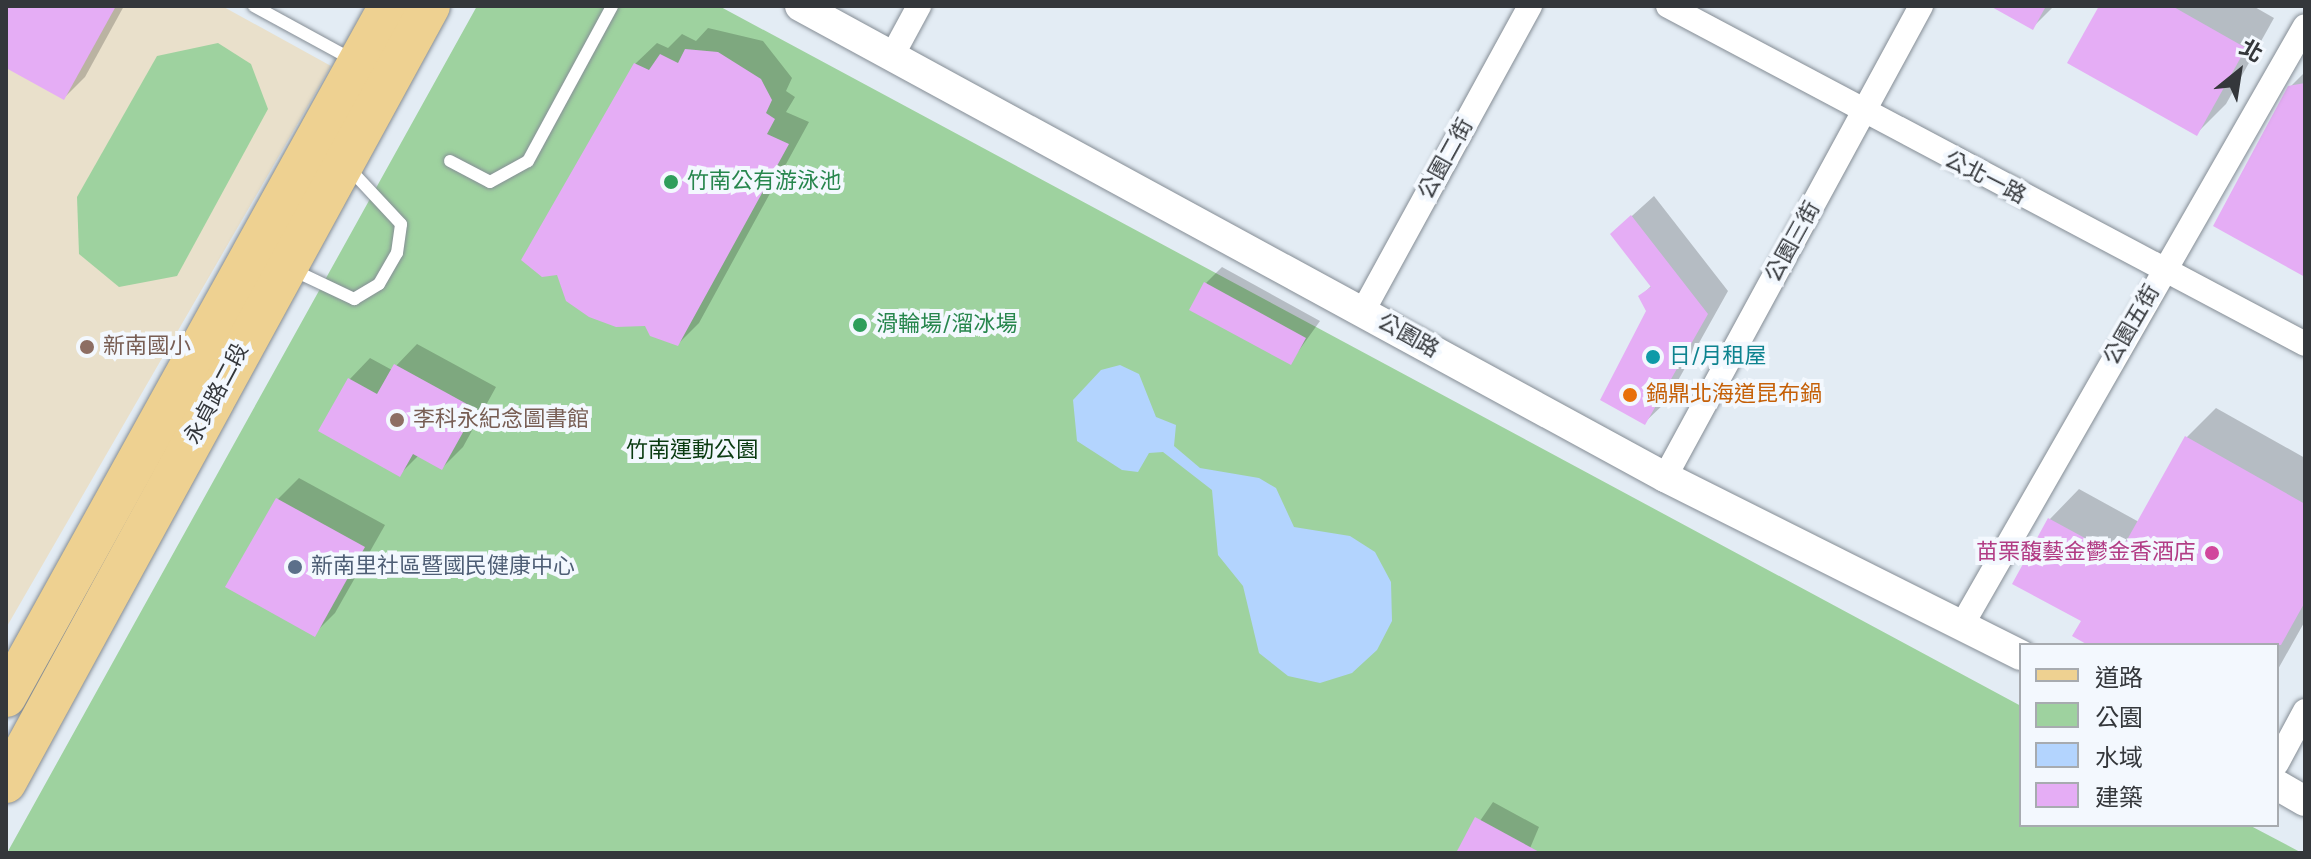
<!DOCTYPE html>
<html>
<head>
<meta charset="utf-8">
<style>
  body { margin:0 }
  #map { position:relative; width:2311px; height:859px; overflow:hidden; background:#e3ecf4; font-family:Karla,"Noto Sans TC",sans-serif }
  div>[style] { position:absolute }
  .education>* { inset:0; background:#e9e0cb }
  .green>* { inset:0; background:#9ed29f }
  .water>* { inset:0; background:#b3d4fe }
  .shadow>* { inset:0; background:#0003 }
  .building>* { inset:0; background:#e5adf5 }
  .roads { filter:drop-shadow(0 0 2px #858d95) drop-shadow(0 0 2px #858d95) }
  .service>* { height:12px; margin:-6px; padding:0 6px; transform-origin:6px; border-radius:6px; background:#fff }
  .minor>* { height:24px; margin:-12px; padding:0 12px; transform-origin:12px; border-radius:12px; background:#fff }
  .tertiary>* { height:30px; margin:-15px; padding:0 15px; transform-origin:15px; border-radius:15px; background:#fff }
  .primary>* { height:40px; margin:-20px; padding:0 20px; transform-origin:20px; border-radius:20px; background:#eed191 }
  .dots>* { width:22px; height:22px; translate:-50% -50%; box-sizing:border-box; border:4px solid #f3f8fe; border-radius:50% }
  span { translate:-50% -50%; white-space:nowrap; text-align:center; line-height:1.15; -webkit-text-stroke:8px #f3f8fe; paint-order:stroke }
  .street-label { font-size:22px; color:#34373b }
  .leisure-label { font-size:22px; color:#27864d }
  .left { translate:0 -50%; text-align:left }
  .education-label { font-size:22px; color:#785e54 }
  .culture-label { font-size:22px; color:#0d838f }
  .food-label { font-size:22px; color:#c56008 }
  .park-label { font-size:22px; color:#0a3b11 }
  .hotel-label { font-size:22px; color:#b23c85 }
  .right { translate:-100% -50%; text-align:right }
  .service-label { font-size:22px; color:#4e5e75 }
  .frame { position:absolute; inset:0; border:8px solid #34373b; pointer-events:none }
  .legend { position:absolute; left:2019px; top:643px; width:260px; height:184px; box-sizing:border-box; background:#f3f8fe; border:2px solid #a7abb0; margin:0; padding:10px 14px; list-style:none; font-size:24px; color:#34373b }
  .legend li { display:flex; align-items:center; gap:16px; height:40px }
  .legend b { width:40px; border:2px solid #a7abb0 }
  .north { position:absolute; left:2199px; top:32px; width:80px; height:80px; -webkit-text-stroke:6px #f3f8fe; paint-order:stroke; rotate:30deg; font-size:22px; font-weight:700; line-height:32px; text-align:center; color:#34373b }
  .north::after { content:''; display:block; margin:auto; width:28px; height:36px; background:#34373b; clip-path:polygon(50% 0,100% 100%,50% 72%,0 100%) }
</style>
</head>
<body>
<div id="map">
  <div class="education">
    <i style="clip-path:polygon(6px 6px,222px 6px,331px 66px,6px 628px)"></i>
  </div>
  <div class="green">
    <i style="clip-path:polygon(477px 6px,719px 6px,2021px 706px,2021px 825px,2249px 825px,2302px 853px,7px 853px)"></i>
    <i style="clip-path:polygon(218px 43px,251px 64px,268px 109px,177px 276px,119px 287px,79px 254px,77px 197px,157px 56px)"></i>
  </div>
  <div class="water">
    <i style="clip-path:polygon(1120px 365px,1139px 374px,1156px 417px,1176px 425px,1174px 446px,1200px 468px,1259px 478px,1276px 488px,1294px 527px,1350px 536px,1375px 552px,1391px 582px,1392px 621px,1377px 650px,1352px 673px,1320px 683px,1288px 676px,1259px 653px,1243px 586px,1218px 555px,1212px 490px,1163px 452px,1149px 453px,1138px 472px,1122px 470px,1077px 441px,1073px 400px,1101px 370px)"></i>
  </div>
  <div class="shadow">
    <i style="clip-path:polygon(6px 6px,124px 6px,85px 77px,64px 98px,6px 66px)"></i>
    <i style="clip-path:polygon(1994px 6px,2054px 6px,2033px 27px)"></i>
    <i style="clip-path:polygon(2101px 6px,2253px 6px,2274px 18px,2226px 104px,2197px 133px)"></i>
    <i style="clip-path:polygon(708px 28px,763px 41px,792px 78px,786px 91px,795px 97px,786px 112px,809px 122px,699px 323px,678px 344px,635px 64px,657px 43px,668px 48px,682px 34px,696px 41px)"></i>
    <i style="clip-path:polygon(2305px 72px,2305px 275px,2290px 87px)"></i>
    <i style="clip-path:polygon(1654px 196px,1728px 291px,1666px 402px,1644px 423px,1648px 311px,1641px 296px,1652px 285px,1612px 234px)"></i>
    <i style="clip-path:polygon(1222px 267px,1320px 321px,1290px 363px,1206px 283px)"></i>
    <i style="clip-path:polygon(417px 344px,496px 387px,463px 447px,442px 468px,419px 455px,400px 474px,349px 380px,370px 358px,392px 370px)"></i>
    <i style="clip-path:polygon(2216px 408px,2305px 458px,2305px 621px,2277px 671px,2277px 645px,2092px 645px,2084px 620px,2015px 583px,2050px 519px,2079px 489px,2139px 522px,2187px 437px)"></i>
    <i style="clip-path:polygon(299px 478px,385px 525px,335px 613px,314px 634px,278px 499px)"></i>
    <i style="clip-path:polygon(1493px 802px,1539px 827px,1528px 853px,1458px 853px)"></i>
  </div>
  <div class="building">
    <i style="clip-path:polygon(6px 6px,116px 6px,64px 100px,6px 68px)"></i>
    <i style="clip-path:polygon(1990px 6px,2046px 6px,2033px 30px)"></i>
    <i style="clip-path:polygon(2099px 6px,2172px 6px,2246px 48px,2197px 136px,2067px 63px)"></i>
    <i style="clip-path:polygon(685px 49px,718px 52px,761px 79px,772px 100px,766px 113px,775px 119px,767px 134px,789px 144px,678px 346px,650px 336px,645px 326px,616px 327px,589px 317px,566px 301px,557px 275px,542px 277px,521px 260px,634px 63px,649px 70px,660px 54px,678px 63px)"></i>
    <i style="clip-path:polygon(2305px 83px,2305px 277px,2213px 226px,2288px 86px)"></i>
    <i style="clip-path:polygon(1631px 215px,1708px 314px,1645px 425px,1600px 400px,1646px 311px,1638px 296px,1651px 287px,1610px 234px)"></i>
    <i style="clip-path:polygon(1204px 282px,1306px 338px,1291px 365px,1189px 310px)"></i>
    <i style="clip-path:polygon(394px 364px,476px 409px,442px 470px,413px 454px,400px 477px,318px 431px,348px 378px,377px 394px)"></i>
    <i style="clip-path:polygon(2185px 436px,2305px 504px,2305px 602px,2281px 645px,2088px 645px,2072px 636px,2081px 621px,2012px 584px,2048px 518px,2118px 556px)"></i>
    <i style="clip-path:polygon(276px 498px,365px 547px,315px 637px,225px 587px)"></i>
    <i style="clip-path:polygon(1475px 817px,1541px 853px,1456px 853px)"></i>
  </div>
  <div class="roads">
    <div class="service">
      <i style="left:254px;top:6px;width:113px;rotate:28.6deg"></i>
      <i style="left:450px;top:161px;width:45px;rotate:27.7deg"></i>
      <i style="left:490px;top:182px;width:43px;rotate:-28.9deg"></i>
      <i style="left:528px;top:161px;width:176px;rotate:-61.5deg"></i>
      <i style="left:293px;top:270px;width:68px;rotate:25.4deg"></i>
      <i style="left:354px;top:299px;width:29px;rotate:-31deg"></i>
      <i style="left:379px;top:284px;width:36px;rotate:-60deg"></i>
      <i style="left:397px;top:253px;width:29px;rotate:-82deg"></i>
      <i style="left:401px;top:224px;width:79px;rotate:-133deg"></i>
    </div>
    <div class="minor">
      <i style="left:1668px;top:6px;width:721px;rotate:27.95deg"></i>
      <i style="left:892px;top:56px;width:57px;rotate:-61.6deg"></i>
      <i style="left:1363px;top:311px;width:348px;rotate:-61.3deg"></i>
      <i style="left:1665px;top:477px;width:536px;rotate:-61.47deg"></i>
      <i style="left:1962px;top:625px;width:690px;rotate:-60.2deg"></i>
      <i style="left:2277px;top:763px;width:59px;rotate:-61.7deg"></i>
    </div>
    <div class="tertiary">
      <i style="left:800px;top:6px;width:985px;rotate:28.57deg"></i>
      <i style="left:1665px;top:477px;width:398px;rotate:26.6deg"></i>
      <i style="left:2277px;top:785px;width:32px;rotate:30deg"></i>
    </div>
    <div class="primary">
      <i style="left:6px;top:697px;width:790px;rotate:-61deg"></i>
      <i style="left:6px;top:783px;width:885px;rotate:-61.38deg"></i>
    </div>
  </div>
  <div class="dots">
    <i style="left:671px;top:182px;background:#2e9e5b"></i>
    <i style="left:860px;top:325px;background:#2e9e5b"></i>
    <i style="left:87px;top:347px;background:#8d6e63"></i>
    <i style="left:1653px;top:357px;background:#0f9aa8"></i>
    <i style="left:1630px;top:395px;background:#e8710a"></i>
    <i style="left:397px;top:420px;background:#8d6e63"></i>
    <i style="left:2212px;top:553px;background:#d1479c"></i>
    <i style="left:295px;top:567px;background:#5c6f8a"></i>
  </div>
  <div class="street-label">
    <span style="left:1446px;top:159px;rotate:-61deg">公園二街</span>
    <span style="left:1985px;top:178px;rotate:27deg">公北一路</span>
    <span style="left:1793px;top:242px;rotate:-61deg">公園三街</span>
    <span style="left:2132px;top:325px;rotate:-60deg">公園五街</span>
    <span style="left:1408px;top:336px;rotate:29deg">公園路</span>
    <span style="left:217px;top:394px;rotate:-62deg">永貞路二段</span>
  </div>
  <div class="leisure-label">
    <span class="left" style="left:687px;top:182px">竹南公有游泳池</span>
    <span class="left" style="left:876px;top:325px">滑輪場/溜冰場</span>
  </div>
  <div class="education-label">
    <span class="left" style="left:103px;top:347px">新南國小</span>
    <span class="left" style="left:413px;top:420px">李科永紀念圖書館</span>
  </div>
  <div class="culture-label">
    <span class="left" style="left:1669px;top:357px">日/月租屋</span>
  </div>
  <div class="food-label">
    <span class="left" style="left:1646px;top:395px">鍋鼎北海道昆布鍋</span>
  </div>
  <div class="park-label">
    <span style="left:692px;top:451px">竹南運動公園</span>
  </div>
  <div class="hotel-label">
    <span class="right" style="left:2196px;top:553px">苗栗馥藝金鬱金香酒店</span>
  </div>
  <div class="service-label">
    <span class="left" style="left:311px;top:567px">新南里社區暨國民健康中心</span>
  </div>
  <div class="frame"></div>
  <ul class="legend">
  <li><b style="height:10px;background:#eed191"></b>道路</li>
  <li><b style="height:22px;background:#9ed29f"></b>公園</li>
  <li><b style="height:22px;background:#b3d4fe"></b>水域</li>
  <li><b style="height:22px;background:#e5adf5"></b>建築</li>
  </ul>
  <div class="north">北</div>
</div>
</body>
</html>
